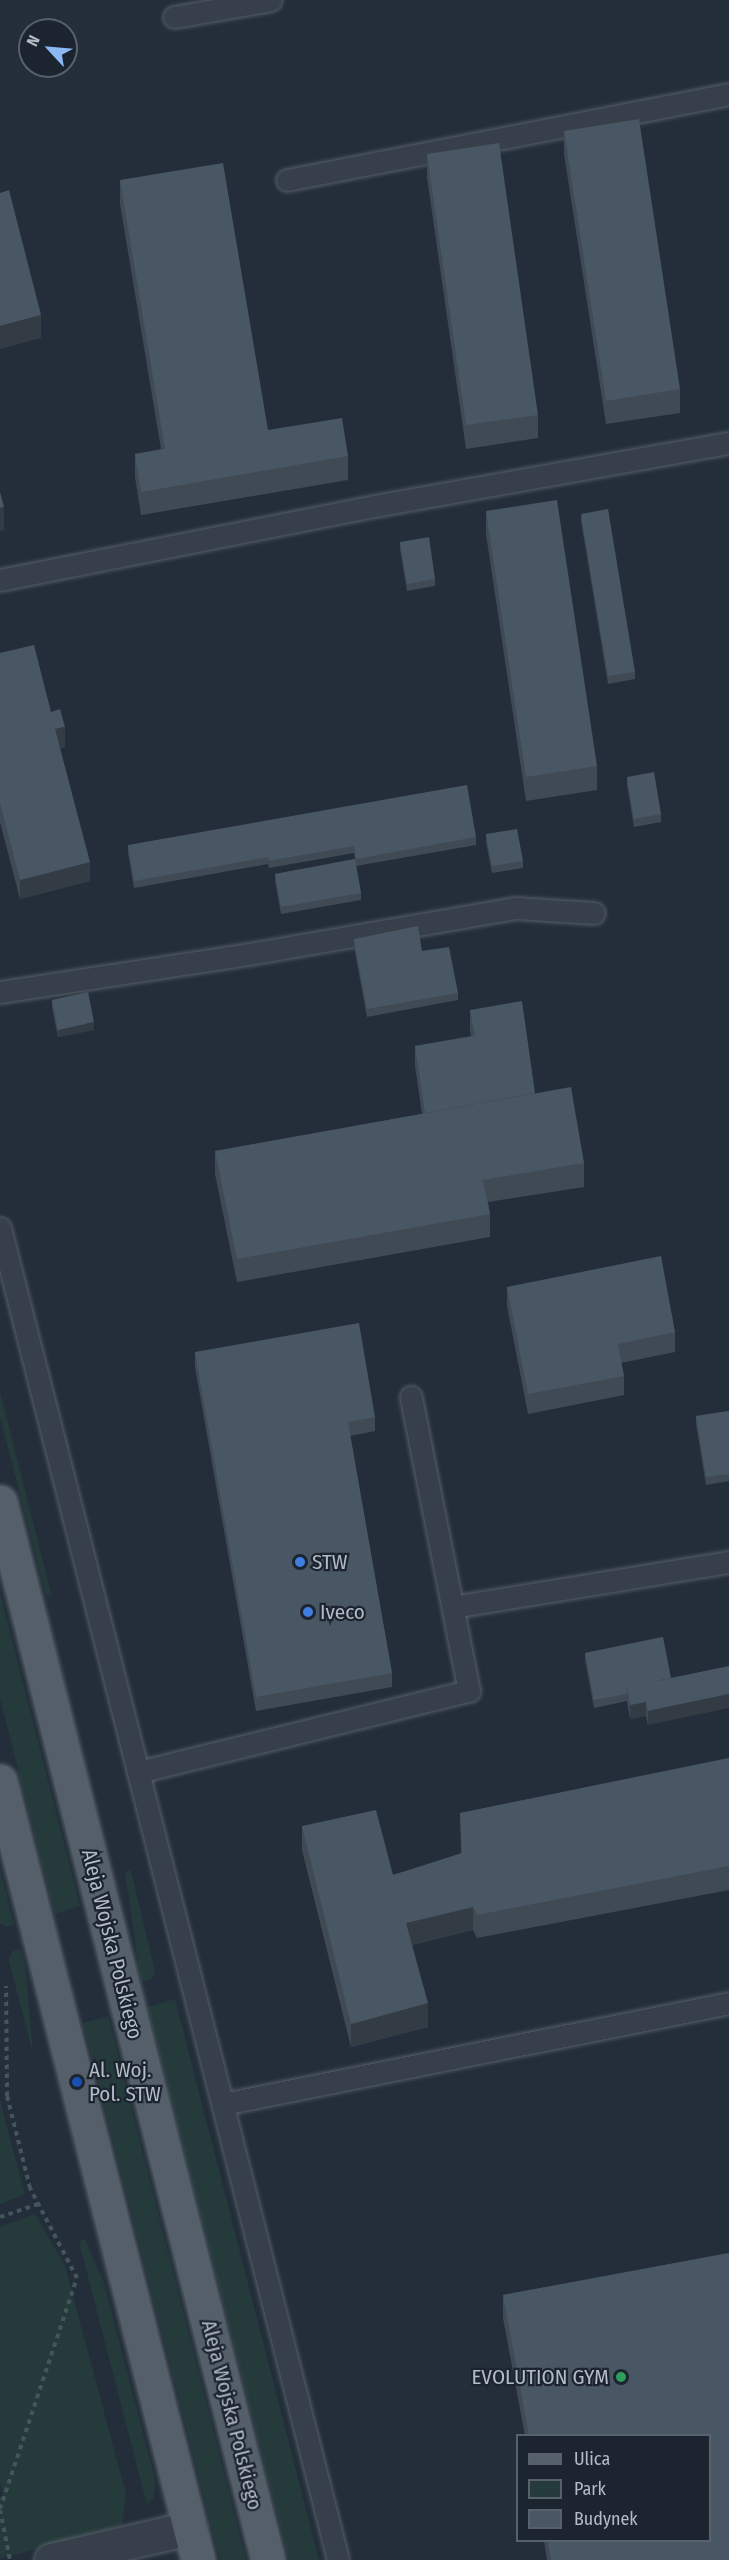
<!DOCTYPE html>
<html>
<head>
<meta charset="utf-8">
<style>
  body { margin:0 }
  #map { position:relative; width:729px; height:2560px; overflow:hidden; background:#232e3a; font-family:"Fira Sans Condensed",sans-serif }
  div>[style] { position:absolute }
  .green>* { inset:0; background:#253a3b }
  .path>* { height:4px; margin-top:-2px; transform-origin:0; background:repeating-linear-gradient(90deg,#435758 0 4.5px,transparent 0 9px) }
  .roads { filter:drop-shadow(0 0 2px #555e68) drop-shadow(0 0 2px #555e68) }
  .service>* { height:21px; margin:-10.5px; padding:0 10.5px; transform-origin:10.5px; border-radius:10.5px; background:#37404a }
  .minor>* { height:33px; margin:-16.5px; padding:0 16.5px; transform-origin:16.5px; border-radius:16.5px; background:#37404a }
  .primary>* { height:33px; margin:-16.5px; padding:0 16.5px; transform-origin:16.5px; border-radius:16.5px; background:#555f6a }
  .wall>* { inset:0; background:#3f4a55 }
  .shaded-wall>* { inset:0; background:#333c45 }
  .building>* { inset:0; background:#495663 }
  .dots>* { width:16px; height:16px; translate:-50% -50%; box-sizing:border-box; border:3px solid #1c252f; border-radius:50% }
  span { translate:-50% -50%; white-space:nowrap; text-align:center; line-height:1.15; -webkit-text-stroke:4.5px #1c252f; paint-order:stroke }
  .poi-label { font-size:21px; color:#b2bbc6 }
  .left { translate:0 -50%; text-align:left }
  .right { translate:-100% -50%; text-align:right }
  .street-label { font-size:21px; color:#b2bbc6 }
  .legend { position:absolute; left:516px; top:2434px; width:195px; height:108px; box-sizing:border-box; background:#1c252f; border:2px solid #58616b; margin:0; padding:8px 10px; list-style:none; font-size:18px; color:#b2bbc6 }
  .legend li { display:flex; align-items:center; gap:12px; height:30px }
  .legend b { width:30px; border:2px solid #58616b }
  .north { position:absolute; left:18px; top:18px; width:60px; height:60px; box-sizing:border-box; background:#1c252f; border:2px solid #58616b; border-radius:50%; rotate:296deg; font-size:16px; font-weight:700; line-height:24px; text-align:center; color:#b2bbc6 }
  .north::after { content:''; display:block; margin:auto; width:21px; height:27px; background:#8ab9f3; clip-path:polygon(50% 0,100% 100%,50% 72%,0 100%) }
</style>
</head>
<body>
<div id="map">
  <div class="green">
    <i style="clip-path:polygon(0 1392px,52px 1597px,46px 1595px,0 1417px)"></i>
    <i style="clip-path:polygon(0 1593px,80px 1906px,55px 1914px,0 1698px)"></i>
    <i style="clip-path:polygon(0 1869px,14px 1925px,7px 1927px,0 1923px)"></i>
    <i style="clip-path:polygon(131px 1870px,155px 1972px,152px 1979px,141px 1982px,125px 1872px)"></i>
    <i style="clip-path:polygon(20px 1948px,25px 1964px,33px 2054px,9px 1961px,12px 1952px)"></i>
    <i style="clip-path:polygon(175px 1999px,319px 2560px,289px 2560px,148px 2007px)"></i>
    <i style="clip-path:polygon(108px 2016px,246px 2560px,220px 2560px,83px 2023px)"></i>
    <i style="clip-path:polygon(0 2101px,25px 2194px,0 2204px,0 2100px)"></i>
    <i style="clip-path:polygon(35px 2214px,65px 2266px,126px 2494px,122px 2525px,0 2559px,0 2496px,3px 2495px,0 2481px,0 2227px)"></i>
    <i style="clip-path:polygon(85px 2239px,104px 2283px,155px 2479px,154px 2497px,147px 2505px,79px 2242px)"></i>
  </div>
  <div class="path">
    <i style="left:0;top:2217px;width:40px;rotate:-18.9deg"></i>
    <i style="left:0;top:2509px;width:243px;rotate:-71.6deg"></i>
    <i style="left:77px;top:2278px;width:102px;rotate:-117.6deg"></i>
    <i style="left:30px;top:2188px;width:95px;rotate:-104deg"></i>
    <i style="left:7px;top:2096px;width:110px;rotate:-90.5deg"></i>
    <i style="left:0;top:2510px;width:51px;rotate:78.7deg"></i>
  </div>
  <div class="roads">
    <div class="service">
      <i style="left:174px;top:17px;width:98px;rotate:-9.9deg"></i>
      <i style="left:287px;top:180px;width:450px;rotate:-11deg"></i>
      <i style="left:0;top:580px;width:381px;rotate:-11.2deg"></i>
      <i style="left:374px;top:506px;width:361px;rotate:-10.1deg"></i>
      <i style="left:0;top:992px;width:252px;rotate:-8.7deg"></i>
      <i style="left:249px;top:954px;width:271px;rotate:-9.8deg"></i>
      <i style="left:516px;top:908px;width:78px;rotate:3.7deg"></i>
      <i style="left:0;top:1228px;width:1374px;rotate:75.76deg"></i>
      <i style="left:453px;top:1607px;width:280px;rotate:-9.3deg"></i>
      <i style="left:138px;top:1772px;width:341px;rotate:-13.8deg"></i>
      <i style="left:469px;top:1691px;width:300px;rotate:-101.2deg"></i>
      <i style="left:223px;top:2104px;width:516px;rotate:-11.29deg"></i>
    </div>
    <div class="minor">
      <i style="left:51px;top:2560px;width:143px;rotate:-13deg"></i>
    </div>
    <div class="primary">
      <i style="left:0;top:1502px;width:1091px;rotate:75.79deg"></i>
      <i style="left:0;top:1781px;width:804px;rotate:75.74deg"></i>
    </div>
  </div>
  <div class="wall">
    <i style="clip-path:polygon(564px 131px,680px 389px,680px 413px,606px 424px,564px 154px)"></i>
    <i style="clip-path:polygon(427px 154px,538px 415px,538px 438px,466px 449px,427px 177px)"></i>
    <i style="clip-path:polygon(120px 180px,268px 430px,348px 456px,348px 480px,141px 515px,135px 477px,135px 454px,161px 449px,120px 204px)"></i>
    <i style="clip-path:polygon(486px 511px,597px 766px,597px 790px,526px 801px,486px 534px)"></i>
    <i style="clip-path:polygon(581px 514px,635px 672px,635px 679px,608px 684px,581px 521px)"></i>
    <i style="clip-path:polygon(400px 542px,435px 579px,435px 586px,407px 591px,400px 549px)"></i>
    <i style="clip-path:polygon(0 653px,51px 712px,65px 747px,60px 748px,90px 881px,20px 899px,0 822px)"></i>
    <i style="clip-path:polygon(627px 777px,661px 814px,661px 822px,634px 827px,627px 785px)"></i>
    <i style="clip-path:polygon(486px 834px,523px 861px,523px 868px,492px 873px,486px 842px)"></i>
    <i style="clip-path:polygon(476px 837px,476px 845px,356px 866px,361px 893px,361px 900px,281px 914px,275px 881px,275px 874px,355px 859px,354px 853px,269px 868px,268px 864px,134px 888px,128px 853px,128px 845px)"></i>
    <i style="clip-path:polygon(354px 939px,422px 951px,458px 993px,458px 1000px,367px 1017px,354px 947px)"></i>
    <i style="clip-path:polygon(52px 1000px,94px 1030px,58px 1037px,52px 1007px)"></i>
    <i style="clip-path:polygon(470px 1010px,535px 1093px,584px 1163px,584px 1187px,488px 1202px,490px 1214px,490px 1237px,237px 1282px,215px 1174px,215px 1151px,422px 1114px,415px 1066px,415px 1046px,471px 1036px,470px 1030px)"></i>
    <i style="clip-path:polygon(507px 1287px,675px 1332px,675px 1352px,621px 1363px,624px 1376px,624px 1395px,528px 1414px,507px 1306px)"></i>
    <i style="clip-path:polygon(195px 1352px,375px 1417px,375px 1431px,350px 1436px,392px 1673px,392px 1687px,256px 1711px,195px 1367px)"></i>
    <i style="clip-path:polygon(729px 1411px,729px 1481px,706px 1485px,696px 1424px,696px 1416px)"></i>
    <i style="clip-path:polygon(663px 1637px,648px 1725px,646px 1716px,630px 1719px,627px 1701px,594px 1708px,585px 1660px,585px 1653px)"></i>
    <i style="clip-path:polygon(729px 1758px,729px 1890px,477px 1938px,473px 1930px,412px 1945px,428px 2027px,351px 2047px,302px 1850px,302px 1826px,393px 1875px,461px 1854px,460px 1813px)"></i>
    <i style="clip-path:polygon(729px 2253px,729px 2560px,547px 2560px,544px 2541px,710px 2541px,710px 2436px,525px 2436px,503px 2318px,503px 2295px)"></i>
  </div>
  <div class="shaded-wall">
    <i style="clip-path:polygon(41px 315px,41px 338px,0 349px,0 326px)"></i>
    <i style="clip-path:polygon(4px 507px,4px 530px,0 531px,0 508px)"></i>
    <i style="clip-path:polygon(65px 727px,65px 747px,55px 749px,55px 729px)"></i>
    <i style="clip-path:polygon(90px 862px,90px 881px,20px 899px,20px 880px)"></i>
    <i style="clip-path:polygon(94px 1022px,94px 1030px,58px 1037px,58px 1030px)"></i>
    <i style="clip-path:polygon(729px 1694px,729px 1708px,648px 1725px,648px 1711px)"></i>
    <i style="clip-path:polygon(646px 1702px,646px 1716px,630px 1719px,630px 1705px)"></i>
    <i style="clip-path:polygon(473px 1907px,473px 1930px,406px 1946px,406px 1923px)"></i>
    <i style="clip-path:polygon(428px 2003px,428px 2027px,351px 2047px,351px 2024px)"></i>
  </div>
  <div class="building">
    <i style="clip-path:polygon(639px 119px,680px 389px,606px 401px,564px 131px)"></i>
    <i style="clip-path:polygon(499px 143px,538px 415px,466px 425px,427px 154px)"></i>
    <i style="clip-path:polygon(223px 163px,268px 430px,342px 418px,348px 456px,141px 492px,135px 454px,165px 449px,120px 180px)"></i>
    <i style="clip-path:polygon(9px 190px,41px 315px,0 326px,0 193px)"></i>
    <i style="clip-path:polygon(0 492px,4px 507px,0 508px)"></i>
    <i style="clip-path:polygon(557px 500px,597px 766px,526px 777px,486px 511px)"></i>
    <i style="clip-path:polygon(608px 509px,635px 672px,608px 676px,581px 514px)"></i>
    <i style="clip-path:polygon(429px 537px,435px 579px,407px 584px,400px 542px)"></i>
    <i style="clip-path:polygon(34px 645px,51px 712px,60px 709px,65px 727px,55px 729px,90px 862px,20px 880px,0 803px,0 653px)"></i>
    <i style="clip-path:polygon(654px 772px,661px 814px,634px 819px,627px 777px)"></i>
    <i style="clip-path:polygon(467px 785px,476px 837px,356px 859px,354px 846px,269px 861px,268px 857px,134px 881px,128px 845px)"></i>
    <i style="clip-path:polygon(517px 829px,523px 861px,492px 866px,486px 834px)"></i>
    <i style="clip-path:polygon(355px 859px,361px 893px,281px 907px,275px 874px)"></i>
    <i style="clip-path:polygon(418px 926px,422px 951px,449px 947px,458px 993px,367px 1009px,354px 939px)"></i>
    <i style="clip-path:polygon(88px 992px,94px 1022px,58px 1030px,52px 1000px)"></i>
    <i style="clip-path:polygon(522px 1001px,535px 1093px,425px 1113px,415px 1046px,475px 1036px,470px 1010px)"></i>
    <i style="clip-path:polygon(571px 1087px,584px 1163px,483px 1180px,490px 1214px,237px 1259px,215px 1151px)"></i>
    <i style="clip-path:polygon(661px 1256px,675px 1332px,618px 1344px,624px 1376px,528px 1394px,507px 1287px)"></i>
    <i style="clip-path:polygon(359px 1323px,375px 1417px,348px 1422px,392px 1673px,256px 1697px,195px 1352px)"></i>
    <i style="clip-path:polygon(729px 1411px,729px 1474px,706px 1477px,696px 1416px)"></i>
    <i style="clip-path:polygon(663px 1637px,671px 1678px,627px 1687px,627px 1694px,594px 1700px,585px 1653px)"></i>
    <i style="clip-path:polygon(729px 1666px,729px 1694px,648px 1711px,646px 1702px,630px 1705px,627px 1687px)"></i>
    <i style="clip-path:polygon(729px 1758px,729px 1866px,477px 1915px,473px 1907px,406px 1923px,428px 2003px,351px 2024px,302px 1826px,376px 1810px,393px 1875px,462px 1853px,460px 1813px)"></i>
    <i style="clip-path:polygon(729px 2253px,729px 2560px,551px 2560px,548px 2541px,710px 2541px,710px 2436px,529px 2436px,503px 2295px)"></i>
  </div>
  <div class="dots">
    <i style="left:300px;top:1562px;background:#3f7fe0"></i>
    <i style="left:308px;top:1612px;background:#3f7fe0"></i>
    <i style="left:77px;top:2082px;background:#1a4fb4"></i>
    <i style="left:621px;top:2377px;background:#2e9e5b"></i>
  </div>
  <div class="poi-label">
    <span class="left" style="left:312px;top:1562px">STW</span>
    <span class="left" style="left:320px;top:1612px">Iveco</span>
    <span class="left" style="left:89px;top:2082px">Al. Woj.<br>Pol. STW</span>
    <span class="right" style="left:609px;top:2377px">EVOLUTION GYM</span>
  </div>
  <div class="street-label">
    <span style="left:112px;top:1944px;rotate:76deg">Aleja Wojska Polskiego</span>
    <span style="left:232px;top:2415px;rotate:76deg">Aleja Wojska Polskiego</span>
  </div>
  <ul class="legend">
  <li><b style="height:8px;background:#555f6a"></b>Ulica</li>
  <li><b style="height:16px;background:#253a3b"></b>Park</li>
  <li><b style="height:16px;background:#495663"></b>Budynek</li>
  </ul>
  <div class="north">N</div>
</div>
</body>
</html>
